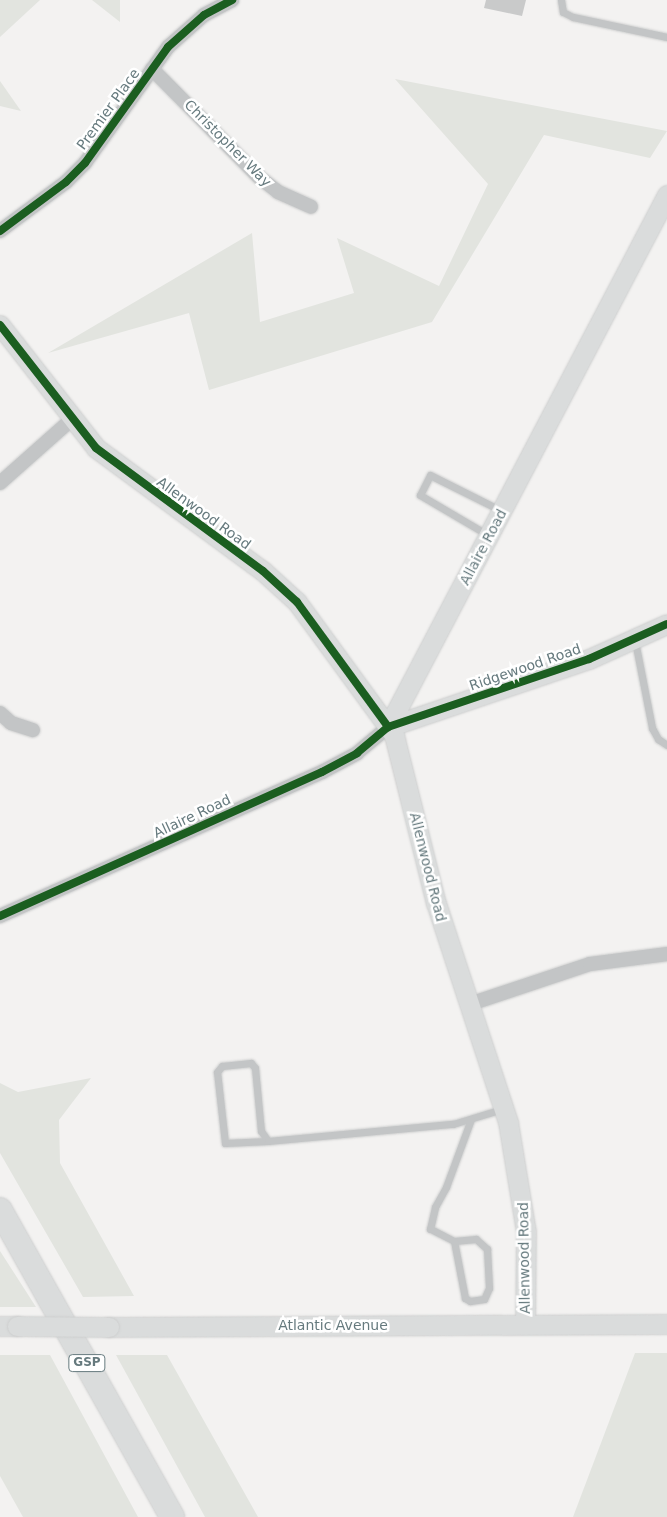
<!DOCTYPE html>
<html>
<head>
<meta charset="utf-8">
<style>
  body { margin:0 }
  #map { position:relative; width:667px; height:1517px; overflow:hidden; background:#f3f2f1; font-family:"DejaVu Sans",sans-serif }
  div>[style] { position:absolute }
  .green>* { inset:0; background:#e2e4df }
  .building>* { inset:0; background:#c9caca }
  .roads { filter:drop-shadow(0 0 1px #cdcece) drop-shadow(0 0 1px #cdcece) }
  .lane>* { height:7px; margin:-3.5px; padding:0 3.5px; transform-origin:3.5px; border-radius:3.5px; background:#c3c5c6 }
  .street>* { height:14px; margin:-7px; padding:0 7px; transform-origin:7px; border-radius:7px; background:#c3c5c6 }
  .secondary>* { height:19px; margin:-9.5px; padding:0 9.5px; transform-origin:9.5px; border-radius:9.5px; background:#dadcdc }
  .highway>* { height:24px; margin:-12px; padding:0 12px; transform-origin:12px; border-radius:12px; background:#dadcdc }
  .bridges { filter:drop-shadow(0 0 1px #cdcece) drop-shadow(0 0 1px #cdcece) }
  .secondary-bridge>* { height:19px; margin:-9.5px; padding:0 9.5px; transform-origin:9.5px; border-radius:9.5px; background:#dadcdc }
  .cycleway>* { height:8px; margin:-4px; padding:0 4px; transform-origin:4px; border-radius:4px; background:#1b5e20 }
  span { translate:-50% -50%; white-space:nowrap; text-align:center; line-height:1.15; -webkit-text-stroke:5px #fff; paint-order:stroke }
  .shield-label span { padding:1px 4px; background:#fff; border:1px solid; border-radius:4px; -webkit-text-stroke-width:0 }
  .shield-label { font-size:12px; color:#667a7e; font-weight:700 }
  .street-label { font-size:14px; color:#667a7e }
</style>
</head>
<body>
<div id="map">
  <div class="green">
    <i style="clip-path:polygon(0 0,40px 0,0 37px)"></i>
    <i style="clip-path:polygon(92px 0,120px 0,120px 22px)"></i>
    <i style="clip-path:polygon(395px 79px,667px 131px,650px 158px,544px 135px,432px 322px,209px 390px,189px 313px,48px 353px,252px 233px,260px 322px,354px 293px,337px 238px,439px 286px,488px 184px)"></i>
    <i style="clip-path:polygon(0 81px,21px 111px,0 106px)"></i>
    <i style="clip-path:polygon(91px 1078px,59px 1120px,60px 1163px,134px 1296px,83px 1297px,0 1153px,0 1083px,18px 1092px)"></i>
    <i style="clip-path:polygon(0 1251px,36px 1307px,0 1307px)"></i>
    <i style="clip-path:polygon(635px 1353px,667px 1353px,667px 1517px,573px 1517px)"></i>
    <i style="clip-path:polygon(0 1355px,50px 1355px,138px 1517px,23px 1517px,0 1476px)"></i>
    <i style="clip-path:polygon(116px 1355px,167px 1355px,258px 1517px,205px 1517px)"></i>
  </div>
  <div class="building">
    <i style="clip-path:polygon(486px 0,526px 0,522px 16px,484px 8px)"></i>
  </div>
  <div class="roads">
    <div class="lane">
      <i style="left:561px;top:0;width:12px;rotate:81deg"></i>
      <i style="left:563px;top:12px;width:11px;rotate:27deg"></i>
      <i style="left:573px;top:17px;width:96px;rotate:12deg"></i>
      <i style="left:488px;top:535px;width:79px;rotate:-149.5deg"></i>
      <i style="left:420px;top:495px;width:22px;rotate:-63deg"></i>
      <i style="left:430px;top:475px;width:78px;rotate:26.6deg"></i>
      <i style="left:635px;top:641px;width:89px;rotate:78.9deg"></i>
      <i style="left:652px;top:728px;width:13px;rotate:61deg"></i>
      <i style="left:658px;top:739px;width:11px;rotate:34deg"></i>
      <i style="left:268px;top:1141px;width:43px;rotate:177.3deg"></i>
      <i style="left:225px;top:1143px;width:71px;rotate:-96.4deg"></i>
      <i style="left:217px;top:1072px;width:8px;rotate:-50deg"></i>
      <i style="left:222px;top:1066px;width:29px;rotate:-6deg"></i>
      <i style="left:251px;top:1063px;width:6px;rotate:51deg"></i>
      <i style="left:255px;top:1068px;width:63px;rotate:84.6deg"></i>
      <i style="left:261px;top:1131px;width:12px;rotate:55deg"></i>
      <i style="left:268px;top:1141px;width:186px;rotate:-5.3deg"></i>
      <i style="left:453px;top:1124px;width:51px;rotate:-17deg"></i>
      <i style="left:454px;top:1241px;width:22px;rotate:-5deg"></i>
      <i style="left:476px;top:1239px;width:15px;rotate:42deg"></i>
      <i style="left:487px;top:1249px;width:39px;rotate:87deg"></i>
      <i style="left:489px;top:1288px;width:12px;rotate:114deg"></i>
      <i style="left:484px;top:1299px;width:14px;rotate:172deg"></i>
      <i style="left:470px;top:1301px;width:6px;rotate:-149deg"></i>
      <i style="left:465px;top:1298px;width:58px;rotate:-100.9deg"></i>
      <i style="left:454px;top:1241px;width:27px;rotate:-153deg"></i>
      <i style="left:430px;top:1229px;width:23px;rotate:-77deg"></i>
      <i style="left:435px;top:1207px;width:23px;rotate:-61deg"></i>
      <i style="left:446px;top:1187px;width:72px;rotate:-69.8deg"></i>
    </div>
    <div class="street">
      <i style="left:152px;top:69px;width:152px;rotate:45.3deg"></i>
      <i style="left:259px;top:177px;width:24px;rotate:38deg"></i>
      <i style="left:278px;top:192px;width:36px;rotate:24deg"></i>
      <i style="left:0;top:231px;width:82px;rotate:-36.6deg"></i>
      <i style="left:66px;top:182px;width:27px;rotate:-45deg"></i>
      <i style="left:85px;top:163px;width:143px;rotate:-54.4deg"></i>
      <i style="left:168px;top:47px;width:48px;rotate:-41.6deg"></i>
      <i style="left:204px;top:15px;width:32px;rotate:-28deg"></i>
      <i style="left:0;top:483px;width:96px;rotate:-41.6deg"></i>
      <i style="left:0;top:713px;width:15px;rotate:42deg"></i>
      <i style="left:11px;top:723px;width:23px;rotate:18deg"></i>
      <i style="left:0;top:916px;width:353px;rotate:-24.1deg"></i>
      <i style="left:322px;top:772px;width:40px;rotate:-28deg"></i>
      <i style="left:357px;top:753px;width:40px;rotate:-40deg"></i>
      <i style="left:470px;top:1004px;width:126px;rotate:-18.4deg"></i>
      <i style="left:590px;top:964px;width:78px;rotate:-7.4deg"></i>
    </div>
    <div class="secondary">
      <i style="left:0;top:325px;width:156px;rotate:52deg"></i>
      <i style="left:96px;top:448px;width:207px;rotate:36.4deg"></i>
      <i style="left:263px;top:571px;width:46px;rotate:42.4deg"></i>
      <i style="left:297px;top:602px;width:165px;rotate:53.9deg"></i>
      <i style="left:394px;top:735px;width:173px;rotate:76deg"></i>
      <i style="left:436px;top:903px;width:231px;rotate:71.8deg"></i>
      <i style="left:508px;top:1122px;width:111px;rotate:80.7deg"></i>
      <i style="left:526px;top:1232px;width:92px;rotate:90.6deg"></i>
      <i style="left:388px;top:727px;width:601px;rotate:-62.33deg"></i>
      <i style="left:388px;top:727px;width:212px;rotate:-18.7deg"></i>
      <i style="left:589px;top:659px;width:85px;rotate:-24.2deg"></i>
      <i style="left:0;top:1326px;width:17px"></i>
      <i style="left:109px;top:1327px;width:558px;rotate:-0.31deg"></i>
    </div>
    <div class="highway">
      <i style="left:0;top:1210px;width:352px;rotate:60.7deg"></i>
    </div>
  </div>
  <div class="bridges">
    <div class="secondary-bridge">
      <i style="left:17px;top:1326px;width:92px;rotate:0.6deg"></i>
    </div>
  </div>
  <div class="cycleway">
    <i style="left:0;top:231px;width:82px;rotate:-36.6deg"></i>
    <i style="left:66px;top:182px;width:27px;rotate:-45deg"></i>
    <i style="left:85px;top:163px;width:143px;rotate:-54.4deg"></i>
    <i style="left:168px;top:47px;width:48px;rotate:-41.6deg"></i>
    <i style="left:204px;top:15px;width:32px;rotate:-28deg"></i>
    <i style="left:0;top:325px;width:156px;rotate:52deg"></i>
    <i style="left:96px;top:448px;width:207px;rotate:36.4deg"></i>
    <i style="left:263px;top:571px;width:46px;rotate:42.4deg"></i>
    <i style="left:297px;top:602px;width:155px;rotate:53.9deg"></i>
    <i style="left:0;top:916px;width:353px;rotate:-24.1deg"></i>
    <i style="left:322px;top:772px;width:40px;rotate:-28deg"></i>
    <i style="left:357px;top:753px;width:40px;rotate:-40deg"></i>
    <i style="left:388px;top:727px;width:212px;rotate:-18.7deg"></i>
    <i style="left:589px;top:659px;width:85px;rotate:-24.2deg"></i>
  </div>
  <div class="shield-label">
    <span style="left:87px;top:1363px">GSP</span>
  </div>
  <div class="street-label">
    <span style="left:108px;top:109px;rotate:-54deg">Premier Place</span>
    <span style="left:228px;top:143px;rotate:45deg">Christopher Way</span>
    <span style="left:204px;top:513px;rotate:36deg">Allenwood Road</span>
    <span style="left:483px;top:547px;rotate:-62deg">Allaire Road</span>
    <span style="left:525px;top:667px;rotate:-19deg">Ridgewood Road</span>
    <span style="left:192px;top:816px;rotate:-25deg">Allaire Road</span>
    <span style="left:428px;top:867px;rotate:76deg">Allenwood Road</span>
    <span style="left:524px;top:1258px;rotate:-91deg">Allenwood Road</span>
    <span style="left:333px;top:1325px">Atlantic Avenue</span>
  </div>
</div>
</body>
</html>
